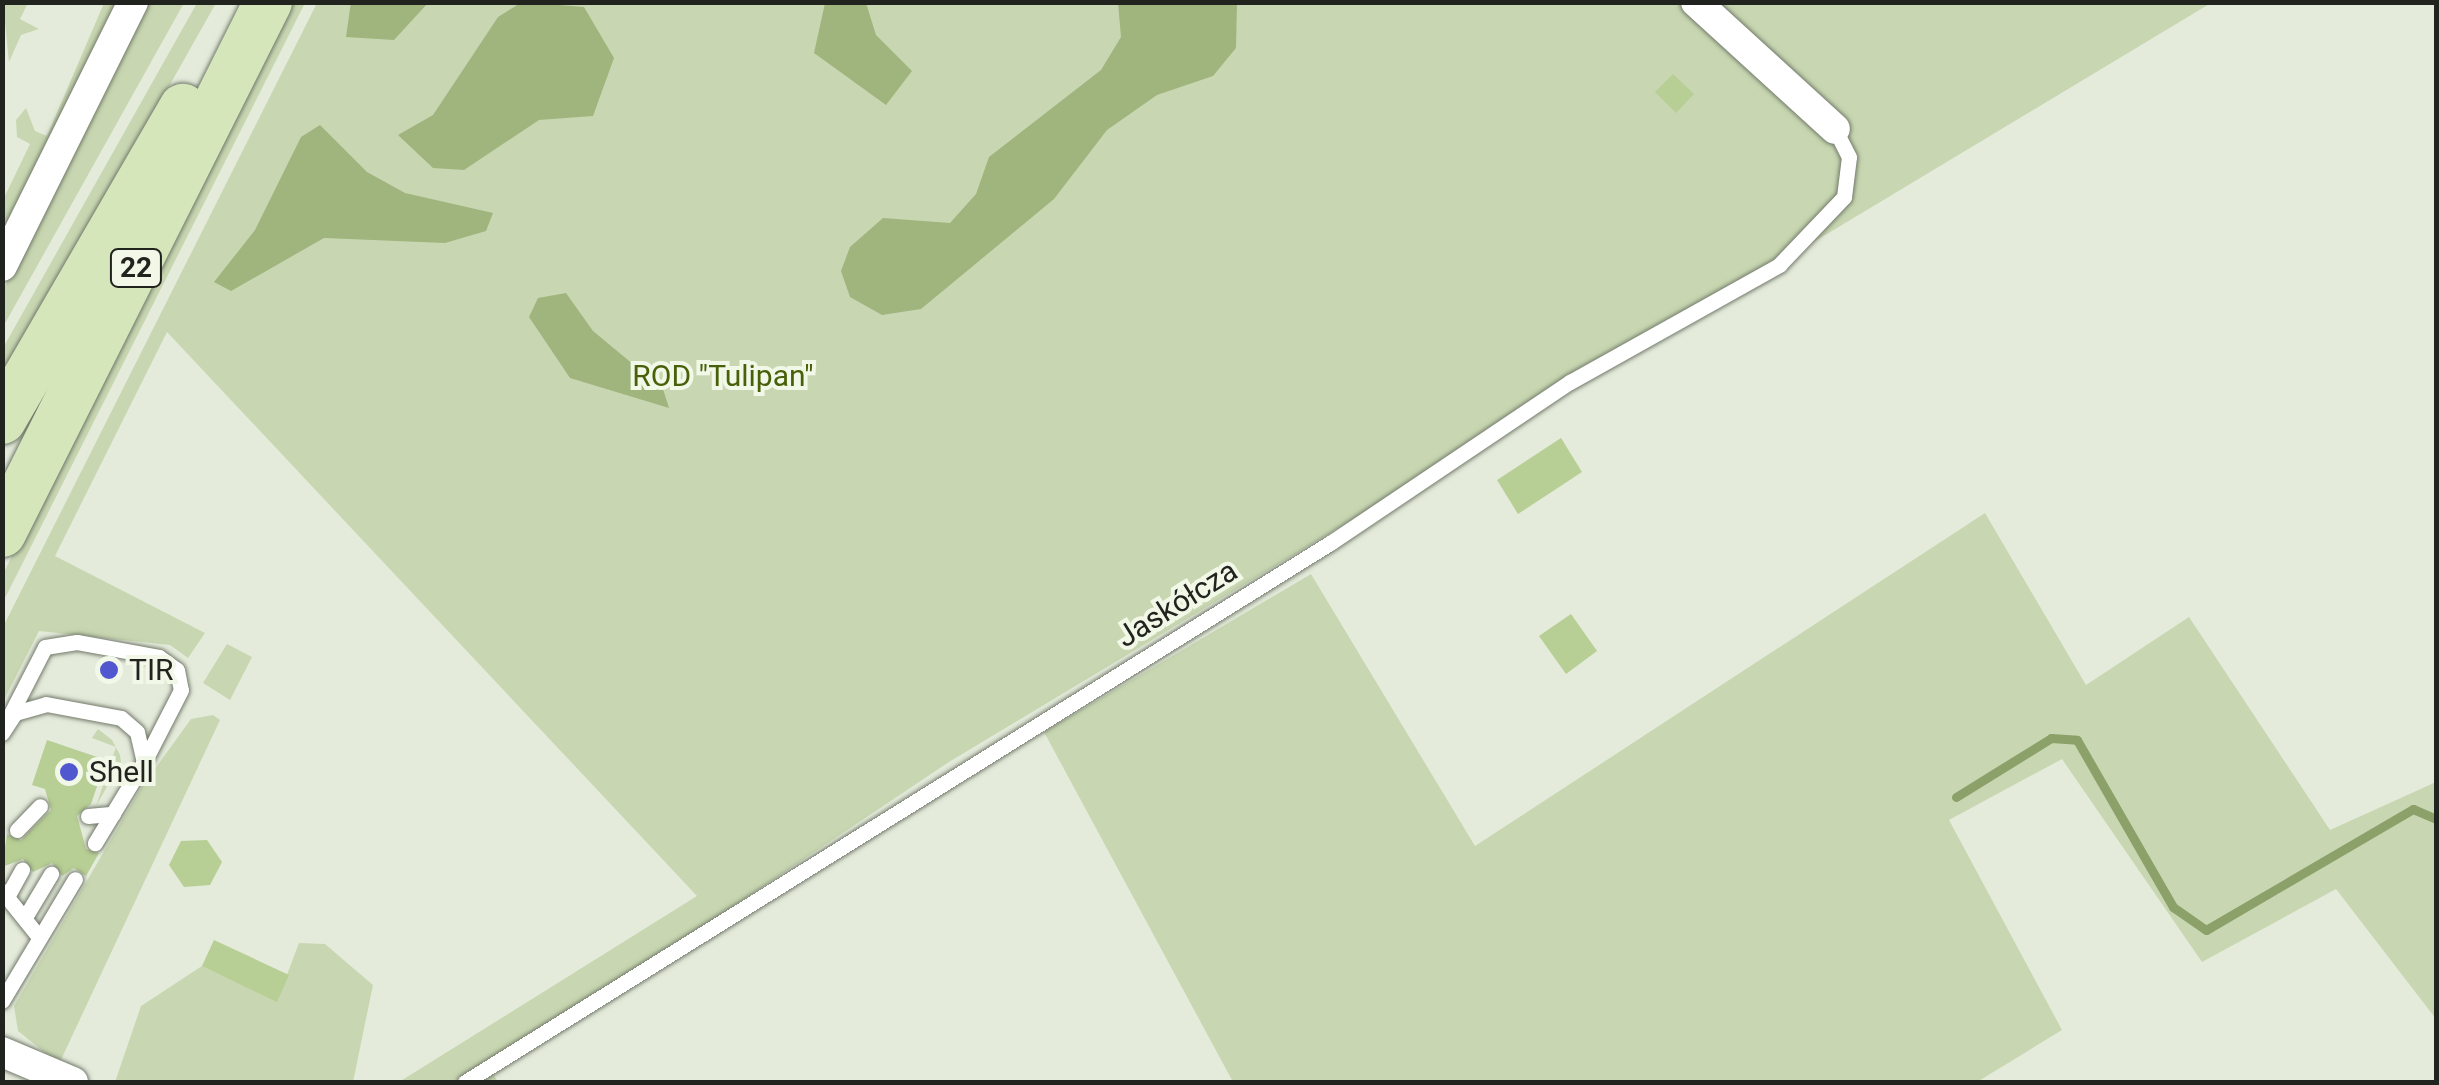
<!DOCTYPE html>
<html>
<head>
<meta charset="utf-8">
<style>
  body { margin:0 }
  #map { position:relative; width:2439px; height:1085px; overflow:hidden; background:#e4ebdb; font-family:Roboto,sans-serif }
  div>[style] { position:absolute }
  .green>* { inset:0; background:#c8d7b1 }
  .forest>* { inset:0; background:#9fb57d }
  .stream>* { height:9px; margin:-4.5px; padding:0 4.5px; transform-origin:4.5px; border-radius:4.5px; background:#8ba169 }
  .building>* { inset:0; background:#b7ce94 }
  .roads { filter:drop-shadow(0 0 2px #737a6b) drop-shadow(0 0 2px #737a6b) }
  .lane>* { height:15px; margin:-7.5px; padding:0 7.5px; transform-origin:7.5px; border-radius:7.5px; background:#fff }
  .street>* { height:30px; margin:-15px; padding:0 15px; transform-origin:15px; border-radius:15px; background:#fff }
  .primary>* { height:48px; margin:-24px; padding:0 24px; transform-origin:24px; border-radius:24px; background:#d5e6bb }
  .dots>* { width:28px; height:28px; translate:-50% -50%; box-sizing:border-box; border:5px solid #f1f8e8; border-radius:50% }
  span { translate:-50% -50%; white-space:nowrap; text-align:center; line-height:1.15; -webkit-text-stroke:8px #f1f8e8; paint-order:stroke }
  .shield-label span { padding:2px 8px; background:#f1f8e8; border:2px solid; border-radius:8px; -webkit-text-stroke-width:0 }
  .shield-label { font-size:28px; color:#21241e; font-weight:700 }
  .park-label { font-size:30px; color:#486109 }
  .street-label { font-size:30px; color:#21241e }
  .poi-label { font-size:30px; color:#21241e }
  .left { translate:0 -50%; text-align:left }
  .frame { position:absolute; inset:0; border:5px solid #21241e; pointer-events:none }
</style>
</head>
<body>
<div id="map">
  <div class="green">
    <i style="clip-path:polygon(3px 2px,28px 3px,20px 19px,39px 29px,21px 35px,9px 62px)"></i>
    <i style="clip-path:polygon(104px 3px,120px 3px,3px 234px,3px 200px,30px 144px,17px 137px,16px 120px,26px 108px,35px 131px,47px 136px)"></i>
    <i style="clip-path:polygon(147px 3px,184px 3px,3px 327px,3px 290px)"></i>
    <i style="clip-path:polygon(197px 3px,216px 3px,3px 381px,3px 348px)"></i>
    <i style="clip-path:polygon(288px 3px,305px 3px,3px 602px,3px 574px)"></i>
    <i style="clip-path:polygon(317px 3px,2211px 3px,949px 762px,490px 1069px,498px 1082px,399px 1082px,697px 896px,167px 332px,55px 556px,205px 633px,188px 658px,170px 645px,39px 631px,3px 702px,3px 627px)"></i>
    <i style="clip-path:polygon(1985px 513px,2086px 685px,2189px 617px,2330px 830px,2436px 782px,2436px 1019px,2336px 889px,2202px 962px,2062px 759px,1949px 820px,2062px 1030px,1977px 1082px,1233px 1082px,1044px 732px,1311px 574px,1475px 846px)"></i>
    <i style="clip-path:polygon(227px 644px,252px 657px,230px 700px,203px 683px)"></i>
    <i style="clip-path:polygon(213px 715px,220px 720px,59px 1064px,18px 1031px,14px 1006px,141px 788px,191px 719px)"></i>
    <i style="clip-path:polygon(98px 729px,112px 740px,120px 755px,121px 762px,96px 806px,116px 747px,92px 738px)"></i>
    <i style="clip-path:polygon(299px 943px,325px 944px,373px 985px,353px 1082px,115px 1082px,141px 1006px,202px 966px,277px 1001px)"></i>
  </div>
  <div class="forest">
    <i style="clip-path:polygon(351px 2px,428px 2px,428px 3px,394px 40px,346px 37px)"></i>
    <i style="clip-path:polygon(522px 2px,584px 7px,614px 58px,593px 116px,539px 120px,464px 170px,433px 168px,398px 135px,433px 115px,498px 17px)"></i>
    <i style="clip-path:polygon(825px 3px,866px 3px,876px 35px,912px 71px,886px 105px,814px 53px)"></i>
    <i style="clip-path:polygon(1118px 3px,1237px 3px,1236px 48px,1213px 76px,1157px 95px,1107px 130px,1054px 199px,921px 309px,882px 315px,850px 297px,841px 271px,850px 247px,883px 218px,950px 223px,976px 194px,989px 157px,1101px 70px,1121px 37px)"></i>
    <i style="clip-path:polygon(320px 125px,367px 172px,405px 193px,493px 213px,486px 231px,445px 243px,324px 238px,231px 291px,214px 282px,255px 230px,301px 137px)"></i>
    <i style="clip-path:polygon(566px 293px,593px 331px,663px 389px,669px 408px,570px 378px,529px 317px,538px 298px)"></i>
  </div>
  <div class="stream">
    <i style="left:1956px;top:797px;width:112px;rotate:-31.8deg"></i>
    <i style="left:2051px;top:738px;width:26px;rotate:4deg"></i>
    <i style="left:2077px;top:740px;width:193px;rotate:60.1deg"></i>
    <i style="left:2173px;top:907px;width:40px;rotate:34.9deg"></i>
    <i style="left:2206px;top:930px;width:240px;rotate:-30.3deg"></i>
    <i style="left:2413px;top:809px;width:25px;rotate:23deg"></i>
  </div>
  <div class="building">
    <i style="clip-path:polygon(1673px 74px,1694px 94px,1676px 113px,1655px 92px)"></i>
    <i style="clip-path:polygon(1561px 438px,1582px 472px,1518px 514px,1497px 480px)"></i>
    <i style="clip-path:polygon(1571px 614px,1597px 651px,1566px 674px,1539px 636px)"></i>
    <i style="clip-path:polygon(47px 740px,106px 760px,91px 804px,77px 816px,86px 849px,99px 853px,86px 876px,74px 868px,62px 876px,52px 863px,33px 872px,23px 859px,2px 867px,7px 834px,21px 840px,51px 810px,45px 789px,32px 785px)"></i>
    <i style="clip-path:polygon(207px 840px,222px 862px,210px 885px,184px 887px,169px 865px,181px 841px)"></i>
    <i style="clip-path:polygon(214px 940px,289px 975px,277px 1002px,202px 966px)"></i>
  </div>
  <div class="roads">
    <div class="lane">
      <i style="left:7px;top:721px;width:83px;rotate:-62.8deg"></i>
      <i style="left:45px;top:647px;width:32px;rotate:-9deg"></i>
      <i style="left:77px;top:642px;width:83px;rotate:10.4deg"></i>
      <i style="left:159px;top:657px;width:22px;rotate:36deg"></i>
      <i style="left:177px;top:670px;width:20px;rotate:79deg"></i>
      <i style="left:181px;top:690px;width:81px;rotate:117.2deg"></i>
      <i style="left:2px;top:733px;width:24px;rotate:-57deg"></i>
      <i style="left:15px;top:713px;width:32px;rotate:-16deg"></i>
      <i style="left:46px;top:704px;width:76px;rotate:10.6deg"></i>
      <i style="left:121px;top:718px;width:21px;rotate:41deg"></i>
      <i style="left:137px;top:732px;width:31px;rotate:77deg"></i>
      <i style="left:144px;top:762px;width:95px;rotate:121.2deg"></i>
      <i style="left:88px;top:816px;width:25px;rotate:-5deg"></i>
      <i style="left:17px;top:830px;width:33px;rotate:-46deg"></i>
      <i style="left:2px;top:891px;width:59px;rotate:51.2deg"></i>
      <i style="left:8px;top:895px;width:29px;rotate:-61deg"></i>
      <i style="left:27px;top:914px;width:47px;rotate:-59deg"></i>
      <i style="left:2px;top:1001px;width:142px;rotate:-59.1deg"></i>
      <i style="left:465px;top:1082px;width:1019px;rotate:-31.93deg"></i>
      <i style="left:1330px;top:543px;width:289px;rotate:-33.9deg"></i>
      <i style="left:1570px;top:382px;width:240px;rotate:-29.2deg"></i>
      <i style="left:1779px;top:265px;width:94px;rotate:-46.3deg"></i>
      <i style="left:1844px;top:197px;width:40px;rotate:-82.9deg"></i>
      <i style="left:1849px;top:157px;width:31px;rotate:-117deg"></i>
    </div>
    <div class="street">
      <i style="left:1696px;top:2px;width:188px;rotate:42.4deg"></i>
      <i style="left:2px;top:266px;width:295px;rotate:-63.6deg"></i>
      <i style="left:2px;top:1052px;width:77px;rotate:22.9deg"></i>
    </div>
    <div class="primary">
      <i style="left:2px;top:420px;width:361px;rotate:-59.9deg"></i>
      <i style="left:2px;top:533px;width:594px;rotate:-63.39deg"></i>
    </div>
  </div>
  <div class="dots">
    <i style="left:109px;top:670px;background:#5158cf"></i>
    <i style="left:69px;top:772px;background:#5158cf"></i>
  </div>
  <div class="shield-label">
    <span style="left:136px;top:268px">22</span>
  </div>
  <div class="park-label">
    <span style="left:723px;top:376px">ROD "Tulipan"</span>
  </div>
  <div class="street-label">
    <span style="left:1177px;top:604px;rotate:-32deg">Jaskółcza</span>
  </div>
  <div class="poi-label">
    <span class="left" style="left:129px;top:670px">TIR</span>
    <span class="left" style="left:89px;top:772px">Shell</span>
  </div>
  <div class="frame"></div>
</div>
</body>
</html>
